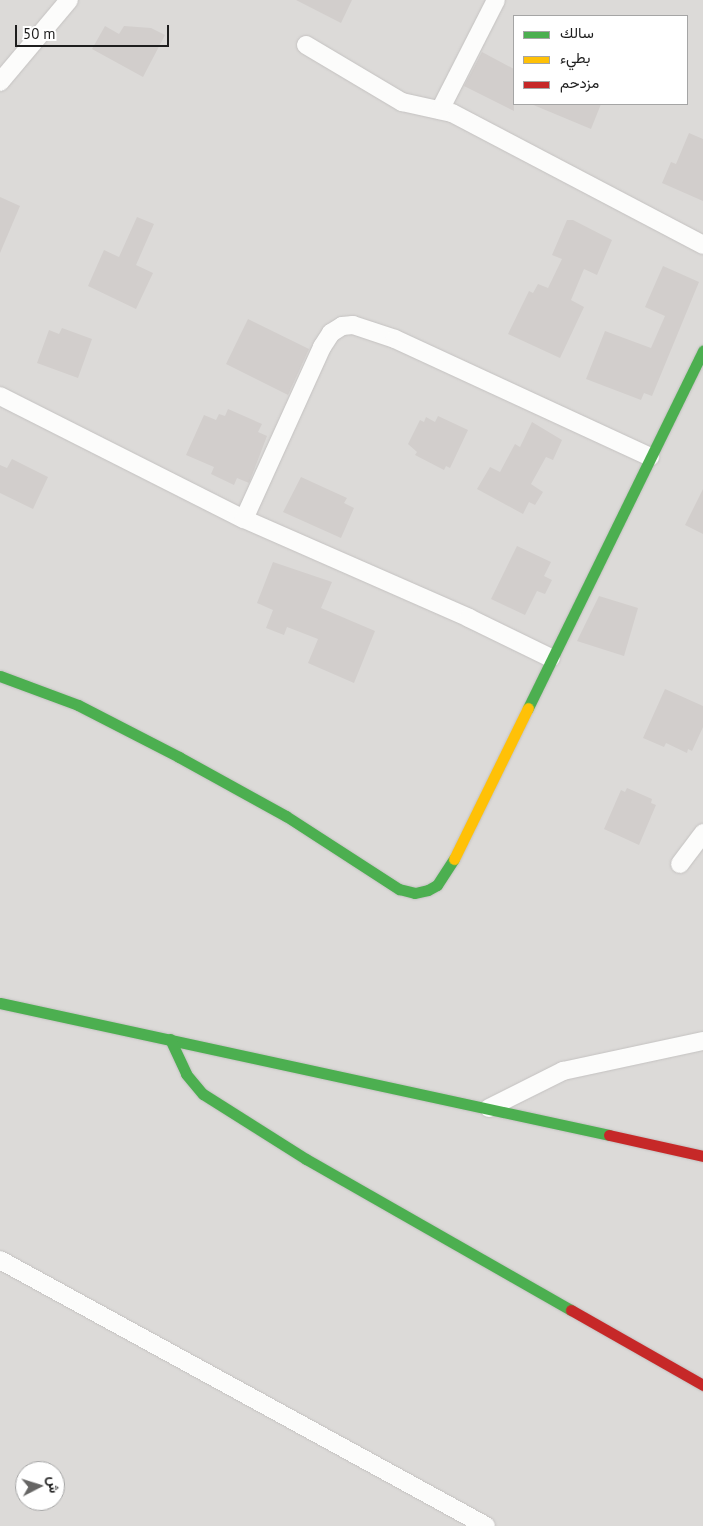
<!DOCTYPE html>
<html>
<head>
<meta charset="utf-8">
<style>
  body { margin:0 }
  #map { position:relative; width:703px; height:1526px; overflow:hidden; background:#edeae7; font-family:"PT Sans",Vazirmatn,sans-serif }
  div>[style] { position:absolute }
  .residential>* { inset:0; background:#dcdad8 }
  .building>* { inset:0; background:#d2cecc }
  .roads { filter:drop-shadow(0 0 1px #c4c2c1) drop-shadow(0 0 1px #c4c2c1) }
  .street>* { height:18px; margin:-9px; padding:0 9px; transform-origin:9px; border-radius:9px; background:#fcfcfb }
  .fast>* { height:11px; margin:-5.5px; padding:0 5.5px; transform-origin:5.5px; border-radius:5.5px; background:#4caf50 }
  .slow>* { height:11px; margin:-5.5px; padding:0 5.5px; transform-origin:5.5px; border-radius:5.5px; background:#ffc107 }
  .jam>* { height:11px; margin:-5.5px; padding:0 5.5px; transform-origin:5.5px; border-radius:5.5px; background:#c62828 }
  span { translate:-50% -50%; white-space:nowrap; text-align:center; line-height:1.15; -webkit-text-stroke:5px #fff; paint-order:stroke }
  .legend { position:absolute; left:513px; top:15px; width:175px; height:90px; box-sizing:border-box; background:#fff; border:1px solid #a5a5a5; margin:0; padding:6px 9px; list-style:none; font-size:15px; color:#1e1e1e }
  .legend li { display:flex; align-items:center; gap:10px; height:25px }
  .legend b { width:25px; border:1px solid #a5a5a5 }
  .north { position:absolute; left:15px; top:1461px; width:50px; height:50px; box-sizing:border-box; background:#fff; border:1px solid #a5a5a5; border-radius:50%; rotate:85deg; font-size:14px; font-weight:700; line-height:20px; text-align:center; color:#1e1e1e }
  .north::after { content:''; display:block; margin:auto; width:18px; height:22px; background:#666564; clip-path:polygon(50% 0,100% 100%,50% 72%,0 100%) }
  .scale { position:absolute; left:15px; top:25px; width:154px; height:22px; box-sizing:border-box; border:2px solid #1e1e1e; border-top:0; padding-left:6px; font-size:15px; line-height:18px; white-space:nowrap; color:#1e1e1e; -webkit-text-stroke:4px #fff; paint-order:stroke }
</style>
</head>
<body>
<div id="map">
  <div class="residential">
    <i style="clip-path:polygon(evenodd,0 0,703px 0,703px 1526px,0 1526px,0 0,514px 16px,687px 16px,687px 104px,514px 104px,514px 16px,0 0,25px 1471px,55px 1471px,55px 1501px,25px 1501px,25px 1471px)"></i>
  </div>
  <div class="building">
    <i style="clip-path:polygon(296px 0,352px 0,341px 23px)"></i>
    <i style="clip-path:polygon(105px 26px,119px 34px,124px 26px,151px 28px,165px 35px,143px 77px,92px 49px)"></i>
    <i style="clip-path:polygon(482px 52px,514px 69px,514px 111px,464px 86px)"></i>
    <i style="clip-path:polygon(531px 104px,601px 104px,591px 129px)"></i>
    <i style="clip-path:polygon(689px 133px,703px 139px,703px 201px,662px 183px,671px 162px,676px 164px)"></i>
    <i style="clip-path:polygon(0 197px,20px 206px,0 253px)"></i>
    <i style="clip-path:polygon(137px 217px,154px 224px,136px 265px,153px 273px,136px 309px,88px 286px,104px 250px,119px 257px)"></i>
    <i style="clip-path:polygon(567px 220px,573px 220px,612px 240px,597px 275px,584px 269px,571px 300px,584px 307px,560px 358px,508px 334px,529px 291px,533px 293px,538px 284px,548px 288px,562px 259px,552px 255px)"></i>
    <i style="clip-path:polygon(663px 266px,699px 282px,652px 396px,644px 393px,641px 400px,586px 379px,605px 331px,651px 348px,665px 316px,645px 307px)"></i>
    <i style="clip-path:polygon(248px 319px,309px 349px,288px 395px,226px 364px)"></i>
    <i style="clip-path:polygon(62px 328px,92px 339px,78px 378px,37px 363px,49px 330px,59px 334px)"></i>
    <i style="clip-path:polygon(228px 409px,262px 424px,258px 432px,267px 436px,249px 483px,237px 478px,234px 485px,211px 474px,214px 467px,186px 455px,204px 415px,216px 420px,219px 414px,225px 416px)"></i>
    <i style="clip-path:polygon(438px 416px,468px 430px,450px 468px,446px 466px,444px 470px,415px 455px,417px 452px,408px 444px,420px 420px,424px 422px,426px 417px,435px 422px)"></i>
    <i style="clip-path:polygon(532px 422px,562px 440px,553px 460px,546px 457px,531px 484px,543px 492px,535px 505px,529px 502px,523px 514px,477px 489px,490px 467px,500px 472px,515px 444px,520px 447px)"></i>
    <i style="clip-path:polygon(12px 459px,48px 477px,33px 509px,0 493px,0 465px,7px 468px)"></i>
    <i style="clip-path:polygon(301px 477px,347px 498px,344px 503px,354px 508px,341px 538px,283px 512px)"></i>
    <i style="clip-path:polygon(703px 489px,703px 534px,685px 525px)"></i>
    <i style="clip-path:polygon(517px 546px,551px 562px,544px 576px,552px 580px,545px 594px,537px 591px,525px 615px,491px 599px)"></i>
    <i style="clip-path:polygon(273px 562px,332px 582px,321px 608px,375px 631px,354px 683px,308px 663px,318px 639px,287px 627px,284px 635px,266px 628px,273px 610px,257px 603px)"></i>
    <i style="clip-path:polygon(599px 596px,638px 608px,624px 656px,577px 641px)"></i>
    <i style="clip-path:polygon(665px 689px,703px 706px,703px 727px,692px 751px,688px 749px,687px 753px,666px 743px,664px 747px,643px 738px)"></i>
    <i style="clip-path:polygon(627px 788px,652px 799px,651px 803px,656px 805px,639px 845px,604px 829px,621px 790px,625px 792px)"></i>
  </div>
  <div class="roads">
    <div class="street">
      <i style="left:306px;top:45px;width:112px;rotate:30.7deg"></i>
      <i style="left:402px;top:102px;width:51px;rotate:12.4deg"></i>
      <i style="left:452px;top:113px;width:284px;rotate:27.7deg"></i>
      <i style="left:0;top:82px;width:107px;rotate:-49.9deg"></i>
      <i style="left:440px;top:110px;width:123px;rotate:-63deg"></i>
      <i style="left:0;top:396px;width:273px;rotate:26.8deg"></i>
      <i style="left:244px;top:519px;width:246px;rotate:23.7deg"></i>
      <i style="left:469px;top:618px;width:91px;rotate:26deg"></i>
      <i style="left:244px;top:519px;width:189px;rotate:-65.6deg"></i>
      <i style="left:322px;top:347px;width:17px;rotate:-57deg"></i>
      <i style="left:331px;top:333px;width:13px;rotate:-32deg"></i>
      <i style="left:342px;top:326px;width:11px;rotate:-5deg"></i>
      <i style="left:353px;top:325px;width:44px;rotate:18.4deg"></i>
      <i style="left:395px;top:339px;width:281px;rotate:24.8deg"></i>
      <i style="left:680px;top:864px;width:39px;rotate:-53deg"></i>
      <i style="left:489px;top:1108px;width:83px;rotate:-26.6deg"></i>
      <i style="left:563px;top:1071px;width:143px;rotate:-12.1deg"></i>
      <i style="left:0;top:1260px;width:554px;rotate:28.69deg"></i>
    </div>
    <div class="fast">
      <i style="left:0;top:676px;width:83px;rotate:20.4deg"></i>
      <i style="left:78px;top:705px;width:114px;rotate:27.2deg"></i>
      <i style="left:179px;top:757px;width:122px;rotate:28.9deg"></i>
      <i style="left:286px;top:816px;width:135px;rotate:32.9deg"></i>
      <i style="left:399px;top:889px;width:16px;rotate:14deg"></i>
      <i style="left:415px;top:893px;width:13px;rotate:-13deg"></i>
      <i style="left:428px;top:890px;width:10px;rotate:-29deg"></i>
      <i style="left:437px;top:885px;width:31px;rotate:-57deg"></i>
      <i style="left:528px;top:708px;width:398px;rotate:-63.9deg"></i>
      <i style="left:0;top:1003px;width:623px;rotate:12.23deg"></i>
      <i style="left:170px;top:1039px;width:38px;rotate:65deg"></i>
      <i style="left:186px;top:1074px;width:26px;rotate:50deg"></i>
      <i style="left:203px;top:1094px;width:122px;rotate:32.3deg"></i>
      <i style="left:306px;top:1159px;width:305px;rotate:29.7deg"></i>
    </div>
    <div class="slow">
      <i style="left:454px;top:859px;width:168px;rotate:-63.9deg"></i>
    </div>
    <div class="jam">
      <i style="left:609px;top:1135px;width:96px;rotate:12.6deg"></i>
      <i style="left:571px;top:1310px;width:152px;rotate:29.6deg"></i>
    </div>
  </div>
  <ul class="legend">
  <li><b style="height:6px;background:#4caf50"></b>سالك</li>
  <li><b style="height:6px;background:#ffc107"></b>بطيء</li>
  <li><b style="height:6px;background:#c62828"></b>مزدحم</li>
  </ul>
  <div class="north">ش</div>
  <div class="scale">50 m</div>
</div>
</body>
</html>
